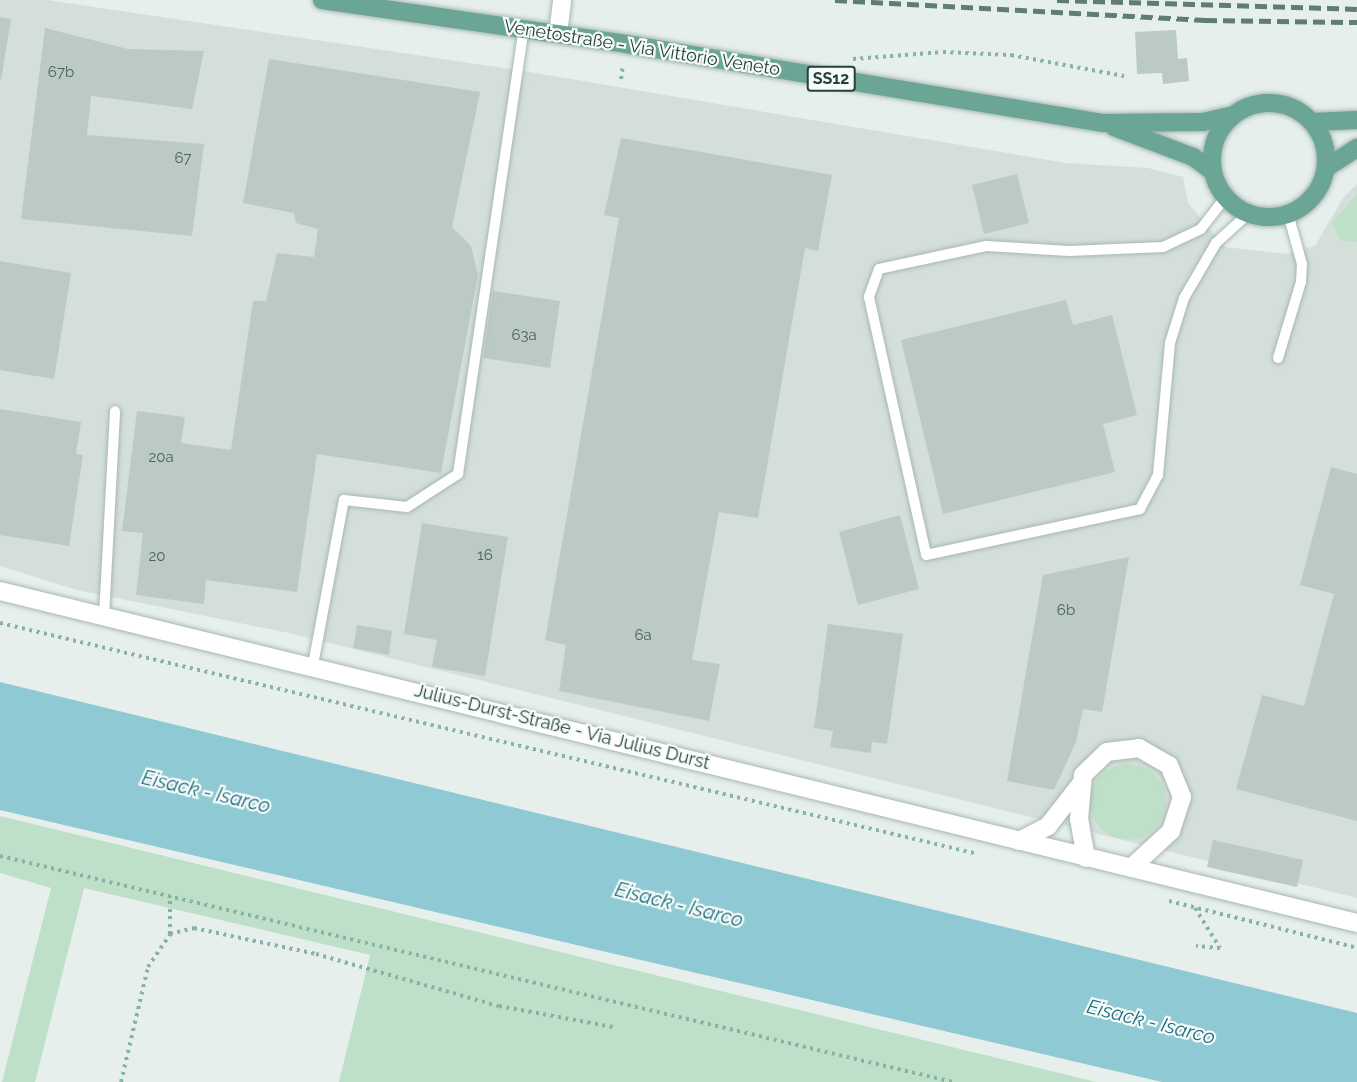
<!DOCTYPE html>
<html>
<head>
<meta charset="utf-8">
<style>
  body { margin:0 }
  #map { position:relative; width:1357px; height:1082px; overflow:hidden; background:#e6efeb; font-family:Raleway,sans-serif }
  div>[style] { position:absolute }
  .built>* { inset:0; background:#d4dfda }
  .green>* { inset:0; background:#bfe0c8 }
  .round { border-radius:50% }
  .water>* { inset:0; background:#8ec9d4 }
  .building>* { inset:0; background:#bbcac4 }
  .path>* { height:4px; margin-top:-2px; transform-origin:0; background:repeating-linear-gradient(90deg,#86b3a5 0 3px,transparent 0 7.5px) }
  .roads { filter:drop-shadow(0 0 2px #a8b8b2) drop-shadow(0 0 2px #a8b8b2) }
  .service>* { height:10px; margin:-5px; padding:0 5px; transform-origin:5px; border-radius:5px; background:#fff }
  .minor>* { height:18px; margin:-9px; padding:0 9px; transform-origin:9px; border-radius:9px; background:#fff }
  .primary>* { height:18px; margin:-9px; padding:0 9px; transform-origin:9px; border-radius:9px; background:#6aa596 }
  .primary>.ring { margin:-9px; padding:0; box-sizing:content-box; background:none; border:18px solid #6aa596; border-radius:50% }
  .rail>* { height:4.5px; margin-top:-2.25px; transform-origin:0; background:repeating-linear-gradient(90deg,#5f7d75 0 12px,transparent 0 18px) }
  span { translate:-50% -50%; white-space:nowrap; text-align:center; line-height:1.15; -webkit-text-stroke:4.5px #f7fbf9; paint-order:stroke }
  .number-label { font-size:15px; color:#4a645c }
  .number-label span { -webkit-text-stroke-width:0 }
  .shield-label span { padding:2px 4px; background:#f7fbf9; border:2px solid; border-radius:4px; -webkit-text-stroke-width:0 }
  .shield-label { font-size:16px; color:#24423a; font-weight:700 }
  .street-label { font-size:18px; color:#24423a }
  .water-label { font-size:20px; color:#1c6f80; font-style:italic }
</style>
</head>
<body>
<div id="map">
  <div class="built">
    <i style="clip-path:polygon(0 0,47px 0,524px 71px,1066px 163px,1148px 168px,1183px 177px,1188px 203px,1225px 247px,1287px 254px,1315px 246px,1343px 198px,1357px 184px,1357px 898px,289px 633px,77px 590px,0 566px)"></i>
  </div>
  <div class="green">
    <i style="clip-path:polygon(1357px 194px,1357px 242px,1340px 240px,1332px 223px)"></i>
    <i class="round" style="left:1090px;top:764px;width:76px;height:76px"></i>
    <i style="clip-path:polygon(0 816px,1096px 1082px,339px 1082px,370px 955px,84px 888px,35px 1082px,2px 1082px,51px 888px,0 873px)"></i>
  </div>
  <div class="water">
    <i style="clip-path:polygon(0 682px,1357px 1013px,1357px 1082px,1162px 1082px,0 810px)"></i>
  </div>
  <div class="building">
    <i style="clip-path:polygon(0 17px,11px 19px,1px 80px,0 79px)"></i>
    <i style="clip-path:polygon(45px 28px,128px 49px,204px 51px,192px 109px,91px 96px,87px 135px,204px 144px,192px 236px,21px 219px)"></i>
    <i style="clip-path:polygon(1176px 30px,1178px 59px,1187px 58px,1189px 81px,1163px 84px,1162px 73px,1137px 74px,1135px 32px)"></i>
    <i style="clip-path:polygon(269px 59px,480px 92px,452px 227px,471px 246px,478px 275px,441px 473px,317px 454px,297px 592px,206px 580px,204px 604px,136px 595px,143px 533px,122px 531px,137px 411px,185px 417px,181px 443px,231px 450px,253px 301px,266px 301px,277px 253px,314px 257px,318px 229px,296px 223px,294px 213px,243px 203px)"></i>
    <i style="clip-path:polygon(621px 138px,832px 175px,818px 251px,805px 248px,758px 518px,719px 512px,692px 660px,720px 664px,709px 721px,559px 691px,566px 645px,545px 640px,619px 218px,604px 215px)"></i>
    <i style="clip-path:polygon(1017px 174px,1029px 223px,984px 234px,972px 185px)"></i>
    <i style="clip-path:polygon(0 261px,71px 273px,54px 379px,0 370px)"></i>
    <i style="clip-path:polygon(493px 291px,560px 301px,550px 368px,483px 358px)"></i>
    <i style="clip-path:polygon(1066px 300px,1073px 325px,1112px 315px,1137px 415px,1103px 424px,1115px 472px,943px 514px,901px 340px)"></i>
    <i style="clip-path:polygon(0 409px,81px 422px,76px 454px,83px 455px,69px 546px,0 535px)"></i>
    <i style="clip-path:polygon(1331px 467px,1357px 474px,1357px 821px,1236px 789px,1262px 695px,1304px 706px,1334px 594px,1300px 585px)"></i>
    <i style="clip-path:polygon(900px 515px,919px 589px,858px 605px,839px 532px)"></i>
    <i style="clip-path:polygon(422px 523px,508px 537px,485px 676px,432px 667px,437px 640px,404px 634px)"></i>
    <i style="clip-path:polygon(1129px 557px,1102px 712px,1083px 709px,1076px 742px,1054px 790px,1007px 781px,1043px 575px)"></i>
    <i style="clip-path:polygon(828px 624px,903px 634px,887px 744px,872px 742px,871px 753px,830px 747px,833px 731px,814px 728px)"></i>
    <i style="clip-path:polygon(357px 625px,392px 631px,389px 655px,353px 648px)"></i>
    <i style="clip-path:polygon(1213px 840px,1303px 860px,1297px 887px,1207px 867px)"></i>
  </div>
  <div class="path">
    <i style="left:853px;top:59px;width:90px;rotate:-4.4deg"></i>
    <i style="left:943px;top:52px;width:68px;rotate:2.5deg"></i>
    <i style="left:1011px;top:55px;width:115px;rotate:10.5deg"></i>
    <i style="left:621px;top:79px;width:14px;rotate:-82deg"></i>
    <i style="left:0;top:623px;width:1001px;rotate:13.29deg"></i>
    <i style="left:0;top:856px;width:979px;rotate:13.34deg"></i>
    <i style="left:1169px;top:901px;width:194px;rotate:14deg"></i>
    <i style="left:1195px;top:908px;width:47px;rotate:58deg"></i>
    <i style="left:1220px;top:948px;width:24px;rotate:-175deg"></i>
    <i style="left:170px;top:934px;width:38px;rotate:-90deg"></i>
    <i style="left:121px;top:1082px;width:118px;rotate:-76.8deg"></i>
    <i style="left:148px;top:967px;width:40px;rotate:-56deg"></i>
    <i style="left:170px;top:934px;width:25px;rotate:-14deg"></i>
    <i style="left:194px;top:928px;width:125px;rotate:12deg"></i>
    <i style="left:316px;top:954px;width:190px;rotate:15.9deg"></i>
    <i style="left:499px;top:1006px;width:116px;rotate:10.4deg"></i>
  </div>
  <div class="roads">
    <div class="service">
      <i style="left:1225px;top:198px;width:39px;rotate:128deg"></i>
      <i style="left:1201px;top:229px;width:42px;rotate:154.7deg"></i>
      <i style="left:1163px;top:247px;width:94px;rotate:177.6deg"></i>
      <i style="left:1069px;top:251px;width:83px;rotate:-176.6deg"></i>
      <i style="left:986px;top:246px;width:109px;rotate:167.9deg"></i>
      <i style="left:879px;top:269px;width:30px;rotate:110deg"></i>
      <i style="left:869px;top:297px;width:264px;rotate:77.5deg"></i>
      <i style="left:926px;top:555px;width:219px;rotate:-12.1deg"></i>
      <i style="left:1140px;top:509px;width:38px;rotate:-62deg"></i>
      <i style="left:1158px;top:475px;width:133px;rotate:-84.8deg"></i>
      <i style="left:1170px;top:343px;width:47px;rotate:-72.7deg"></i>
      <i style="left:1184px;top:298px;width:64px;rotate:-59.8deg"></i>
      <i style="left:1216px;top:243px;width:43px;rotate:-42.2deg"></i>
      <i style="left:1278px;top:358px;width:79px;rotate:-73.2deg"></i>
      <i style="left:1301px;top:282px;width:18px;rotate:-87deg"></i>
      <i style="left:1302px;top:264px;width:52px;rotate:-105.6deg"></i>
      <i style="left:104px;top:616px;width:205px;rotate:-86.9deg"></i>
      <i style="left:313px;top:665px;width:168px;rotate:-79.4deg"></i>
      <i style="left:344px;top:500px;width:63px;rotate:6.3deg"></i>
      <i style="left:407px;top:507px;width:61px;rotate:-32.9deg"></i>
      <i style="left:458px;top:474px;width:450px;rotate:-81.6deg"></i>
    </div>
    <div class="minor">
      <i style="left:558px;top:34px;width:34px;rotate:-83deg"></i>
      <i style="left:0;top:591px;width:1397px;rotate:13.75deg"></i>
      <i style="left:1019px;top:841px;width:33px;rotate:-27deg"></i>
      <i style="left:1048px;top:826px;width:52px;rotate:-52deg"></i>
      <i style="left:1086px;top:858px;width:40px;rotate:-100deg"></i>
      <i style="left:1079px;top:819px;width:44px;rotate:-84.8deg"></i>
      <i style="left:1083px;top:775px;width:33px;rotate:-44deg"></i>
      <i style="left:1107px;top:752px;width:32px;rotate:-7deg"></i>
      <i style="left:1139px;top:748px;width:34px;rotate:30deg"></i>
      <i style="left:1169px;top:765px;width:35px;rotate:68deg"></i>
      <i style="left:1182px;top:797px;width:36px;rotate:108deg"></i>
      <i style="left:1171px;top:831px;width:54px;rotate:137.2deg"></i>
    </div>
    <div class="primary">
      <i style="left:322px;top:0;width:307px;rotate:8.2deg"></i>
      <i style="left:626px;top:44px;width:484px;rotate:9.4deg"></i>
      <i style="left:1104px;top:123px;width:99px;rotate:-0.6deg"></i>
      <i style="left:1203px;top:122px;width:28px;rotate:-13deg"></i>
      <i class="ring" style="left:1212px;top:103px;width:96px;height:96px"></i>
      <i style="left:1312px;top:122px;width:45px;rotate:-2.5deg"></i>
      <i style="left:1114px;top:127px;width:85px;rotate:20.8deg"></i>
      <i style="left:1193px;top:157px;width:24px;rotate:36deg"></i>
      <i style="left:1326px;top:168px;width:37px;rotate:-33deg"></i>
    </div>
  </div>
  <div class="rail">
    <i style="left:835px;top:0;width:371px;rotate:3.1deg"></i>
    <i style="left:1205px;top:20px;width:152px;rotate:0.8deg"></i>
    <i style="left:1057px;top:0;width:300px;rotate:1.7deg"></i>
  </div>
  <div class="number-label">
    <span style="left:61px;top:73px">67b</span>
    <span style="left:183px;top:159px">67</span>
    <span style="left:524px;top:336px">63a</span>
    <span style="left:161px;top:458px">20a</span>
    <span style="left:485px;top:556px">16</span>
    <span style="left:157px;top:557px">20</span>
    <span style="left:1066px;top:611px">6b</span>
    <span style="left:643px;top:636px">6a</span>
  </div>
  <div class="shield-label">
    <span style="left:831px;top:79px">SS12</span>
  </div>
  <div class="street-label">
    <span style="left:642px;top:48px;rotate:9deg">Venetostraße - Via Vittorio Veneto</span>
    <span style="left:562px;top:727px;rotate:14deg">Julius-Durst-Straße - Via Julius Durst</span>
  </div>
  <div class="water-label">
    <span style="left:206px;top:792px;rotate:13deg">Eisack - Isarco</span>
    <span style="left:679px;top:905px;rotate:14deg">Eisack - Isarco</span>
    <span style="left:1151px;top:1022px;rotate:14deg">Eisack - Isarco</span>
  </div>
</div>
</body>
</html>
